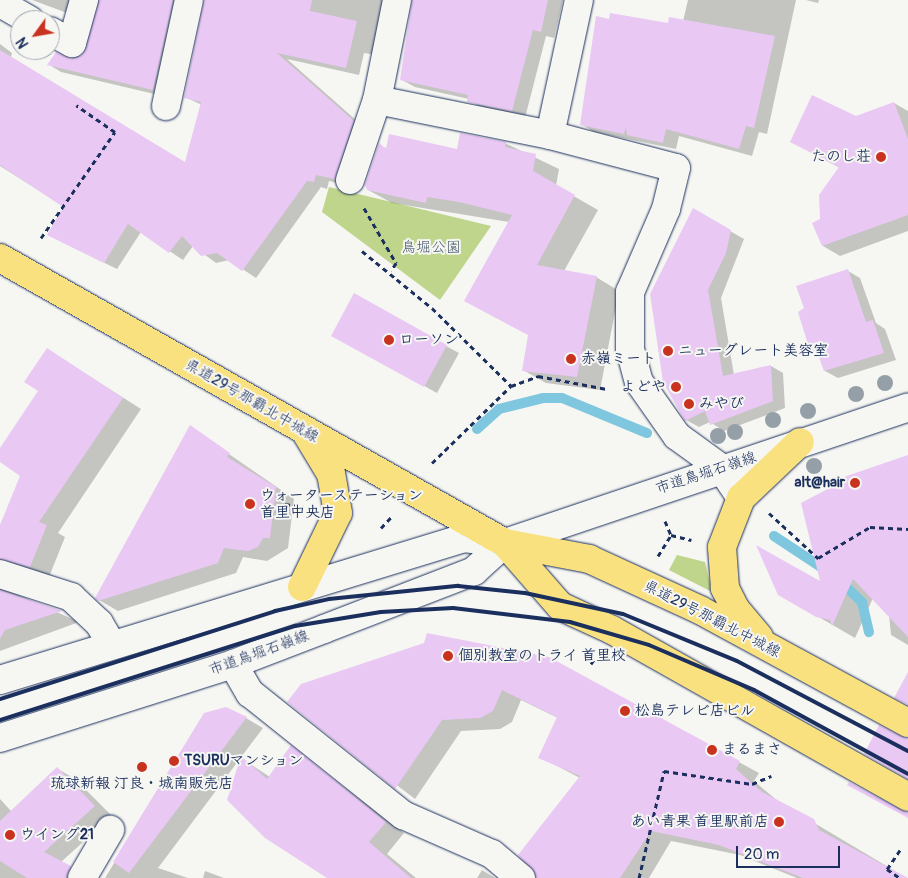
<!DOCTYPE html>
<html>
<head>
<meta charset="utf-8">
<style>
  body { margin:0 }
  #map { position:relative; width:908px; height:878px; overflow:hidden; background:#f6f6f2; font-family:Pangolin,"Klee One",sans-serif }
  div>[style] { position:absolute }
  .green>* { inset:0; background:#bfd58b }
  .shadow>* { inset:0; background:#0003 }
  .stream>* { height:10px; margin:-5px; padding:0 5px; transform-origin:5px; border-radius:5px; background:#7fc7df }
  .building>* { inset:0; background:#eac8f4 }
  .path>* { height:3px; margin-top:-1.5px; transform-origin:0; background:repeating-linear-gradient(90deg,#1b2f5e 0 5px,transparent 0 9px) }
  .roads { filter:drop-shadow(0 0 1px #1b2f5e) drop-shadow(0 0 1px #1b2f5e) }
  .street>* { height:28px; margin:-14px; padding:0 14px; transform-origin:14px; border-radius:14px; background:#f6f6f2 }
  .secondary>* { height:28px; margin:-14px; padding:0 14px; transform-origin:14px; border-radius:14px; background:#f6f6f2 }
  .primary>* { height:28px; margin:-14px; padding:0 14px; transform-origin:14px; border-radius:14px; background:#fae180 }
  .rail>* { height:4px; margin:-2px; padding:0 2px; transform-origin:2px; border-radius:2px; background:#1b2f5e }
  .trees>* { width:16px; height:16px; margin:-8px; border-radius:50%; background:#949fa7 }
  .dots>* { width:14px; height:14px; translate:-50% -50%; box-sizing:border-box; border:2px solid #f6f6f2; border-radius:50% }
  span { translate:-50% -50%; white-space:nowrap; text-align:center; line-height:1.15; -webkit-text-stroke:4px #f6f6f2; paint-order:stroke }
  .poi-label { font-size:15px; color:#1b2f5e; font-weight:700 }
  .right { translate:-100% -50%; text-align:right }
  .left { translate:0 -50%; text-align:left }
  .park-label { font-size:15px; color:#445869 }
  .street-label { font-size:15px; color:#1b2f5e }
  .north { position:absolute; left:10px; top:10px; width:50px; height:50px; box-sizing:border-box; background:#f6f6f2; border:1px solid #9ea6b7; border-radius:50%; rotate:238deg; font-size:14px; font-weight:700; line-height:20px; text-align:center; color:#1b2f5e }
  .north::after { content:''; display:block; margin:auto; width:18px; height:22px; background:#c8321e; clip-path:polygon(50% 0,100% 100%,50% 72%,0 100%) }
  .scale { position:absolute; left:736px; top:846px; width:104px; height:22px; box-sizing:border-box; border:2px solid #1b2f5e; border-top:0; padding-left:6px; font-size:15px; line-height:18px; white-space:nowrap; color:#1b2f5e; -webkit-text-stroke:4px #f6f6f2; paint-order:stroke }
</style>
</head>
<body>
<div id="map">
  <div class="green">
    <i style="clip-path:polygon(329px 187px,491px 226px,440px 300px,322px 212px)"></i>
    <i style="clip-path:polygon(677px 555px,705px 562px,712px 592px,669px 570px)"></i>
  </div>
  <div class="shadow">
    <i style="clip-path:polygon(32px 0,85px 0,78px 17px)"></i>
    <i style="clip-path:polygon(99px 0,191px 0,167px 97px,61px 72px,48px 64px,83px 55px)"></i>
    <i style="clip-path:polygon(205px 0,398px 0,384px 56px,364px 53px,359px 75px,287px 59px,366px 129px,348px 186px,329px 181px,327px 189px,321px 187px,256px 278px,229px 260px,216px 263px,193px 246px,183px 260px,141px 232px,117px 269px,62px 242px,65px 207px,0 166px,0 44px,12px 53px,11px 57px,186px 164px,202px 105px,185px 97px)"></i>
    <i style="clip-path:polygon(413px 0,563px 0,554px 38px,546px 36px,525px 118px,482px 109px,469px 99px,415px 87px,402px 80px)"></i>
    <i style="clip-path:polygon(688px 0,796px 0,767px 134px,759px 132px,752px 156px,679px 136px,676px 149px,594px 132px,581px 124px,611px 15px,669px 24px,683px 21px)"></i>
    <i style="clip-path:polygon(806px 0,819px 0,818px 3px)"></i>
    <i style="clip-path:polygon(894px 103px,908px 111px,908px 231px,840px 256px,823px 246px,822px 220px,840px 168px,808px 151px)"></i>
    <i style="clip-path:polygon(505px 143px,559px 169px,556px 186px,598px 210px,564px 271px,596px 277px,619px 291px,600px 390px,546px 383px,523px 370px,530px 335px,509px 222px,392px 203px,368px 190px,380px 145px,387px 149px,458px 150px)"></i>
    <i style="clip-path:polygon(693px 210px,744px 239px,721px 298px,734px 375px,771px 366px,783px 373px,785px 408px,724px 431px,710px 422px,699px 427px,686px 420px)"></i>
    <i style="clip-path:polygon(848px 271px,860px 278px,876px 323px,885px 329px,896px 360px,838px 378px,825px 371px,821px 358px,812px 353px,806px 309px)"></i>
    <i style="clip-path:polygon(345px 342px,446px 346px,459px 353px,437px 393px)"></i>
    <i style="clip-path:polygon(67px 362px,141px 409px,58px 533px,65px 537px,49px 577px,3px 588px,79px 622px,0 651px,0 528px)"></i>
    <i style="clip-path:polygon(190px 427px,294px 499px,288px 548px,267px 561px,243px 557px,236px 573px,118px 611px,99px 600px)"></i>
    <i style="clip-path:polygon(908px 460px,908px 645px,891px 635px,889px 615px,873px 598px,855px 638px,779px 594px,822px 584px)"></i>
    <i style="clip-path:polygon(548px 658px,759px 773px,754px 781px,779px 802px,900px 874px,898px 878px,797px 878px,740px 855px,671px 841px,649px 878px,536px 878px,580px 778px,540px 757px,558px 718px,521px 700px,512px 722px,500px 729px,461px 731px,415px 799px,288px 702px)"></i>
    <i style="clip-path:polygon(205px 714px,246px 718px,263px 728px,158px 868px,188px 878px,105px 878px)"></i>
    <i style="clip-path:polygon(291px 747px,404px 833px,387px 854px,416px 878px,329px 878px,241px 758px,270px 777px)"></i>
    <i style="clip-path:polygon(58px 769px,75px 779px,112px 816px,61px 862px,88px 878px,0 878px,0 799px,12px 812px)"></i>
    <i style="clip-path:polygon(482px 870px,495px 878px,477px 878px)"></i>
    <i style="clip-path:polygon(205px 871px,224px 878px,203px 878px)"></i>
  </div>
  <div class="stream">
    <i style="left:477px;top:429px;width:30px;rotate:-42deg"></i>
    <i style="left:499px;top:409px;width:45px;rotate:-14deg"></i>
    <i style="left:543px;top:398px;width:19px"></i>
    <i style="left:562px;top:398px;width:92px;rotate:22.4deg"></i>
    <i style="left:774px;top:536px;width:64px;rotate:33.4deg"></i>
    <i style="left:839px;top:580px;width:32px;rotate:44deg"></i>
    <i style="left:862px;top:602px;width:31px;rotate:77deg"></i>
  </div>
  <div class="building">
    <i style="clip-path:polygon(99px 0,173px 0,153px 90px,47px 65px,56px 52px,73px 59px,82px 55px)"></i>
    <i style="clip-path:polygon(204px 0,312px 0,310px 11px,357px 21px,346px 68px,277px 53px,354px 121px,335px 179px,316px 175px,314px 182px,307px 181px,242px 271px,217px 253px,201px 256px,182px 236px,169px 253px,128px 224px,104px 263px,47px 235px,63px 207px,0 165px,0 50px,185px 162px,201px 102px,184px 98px)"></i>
    <i style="clip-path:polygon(412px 0,548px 0,541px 32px,533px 30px,512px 111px,467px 102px,468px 95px,400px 80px)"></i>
    <i style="clip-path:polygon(610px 13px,668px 23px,669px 17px,775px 36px,754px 128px,746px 126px,739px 149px,666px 129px,663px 143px,627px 135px,626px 127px,624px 134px,580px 125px,596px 16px,609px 19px)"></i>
    <i style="clip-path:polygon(812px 95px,856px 116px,894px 102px,908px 139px,908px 215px,822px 246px,812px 223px,820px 219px,819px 195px,839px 167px,790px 142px)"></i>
    <i style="clip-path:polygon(460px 133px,506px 142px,505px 147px,536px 154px,533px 171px,575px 195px,537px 265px,597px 276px,577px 377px,522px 371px,528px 335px,464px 301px,512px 215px,459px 202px,427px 197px,426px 203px,367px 190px,365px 185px,379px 143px,386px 149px,389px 134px,457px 149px)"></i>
    <i style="clip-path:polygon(693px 208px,731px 230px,726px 253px,708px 290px,723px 376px,771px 365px,773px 401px,710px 425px,705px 411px,685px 421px,663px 382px,650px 294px)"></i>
    <i style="clip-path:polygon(848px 269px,866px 322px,873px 320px,884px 353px,824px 371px,817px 352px,811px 354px,798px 312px,804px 308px,796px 286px)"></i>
    <i style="clip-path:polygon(354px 293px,447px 345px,424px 387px,331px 336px)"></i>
    <i style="clip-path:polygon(47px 348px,123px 398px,39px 522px,47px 525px,30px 567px,0 559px,0 525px,20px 476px,0 462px,0 448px,38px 391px,24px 382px)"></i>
    <i style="clip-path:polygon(190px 425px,230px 453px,227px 457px,276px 487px,270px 538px,263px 538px,258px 547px,248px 551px,224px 548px,218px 563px,98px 601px,95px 598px)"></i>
    <i style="clip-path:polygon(908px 455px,908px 637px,853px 579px,832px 626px,830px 620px,816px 617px,778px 595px,756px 545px,820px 581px,801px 503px,839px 483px,838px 479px)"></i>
    <i style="clip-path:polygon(0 590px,62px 611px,5px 630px,0 639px)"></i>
    <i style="clip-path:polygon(427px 633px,549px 657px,740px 761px,736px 769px,762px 792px,814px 819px,819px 830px,908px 878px,803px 878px,719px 845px,651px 831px,620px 878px,536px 878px,518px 855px,580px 776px,538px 758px,557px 717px,502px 690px,493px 711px,480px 718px,442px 720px,395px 789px,287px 702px,301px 684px,424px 643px)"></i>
    <i style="clip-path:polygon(908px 672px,908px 705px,894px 698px)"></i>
    <i style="clip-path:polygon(226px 707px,247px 717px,129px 873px,113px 862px,204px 713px)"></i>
    <i style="clip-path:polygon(879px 725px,908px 739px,908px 779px,864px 754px)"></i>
    <i style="clip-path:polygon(291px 745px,386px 822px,369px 842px,411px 878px,327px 878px,265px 838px,227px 800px,241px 756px,267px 779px)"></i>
    <i style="clip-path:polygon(57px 767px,95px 806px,44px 852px,71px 866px,66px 878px,27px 878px,0 861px,0 821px)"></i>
    <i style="clip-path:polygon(849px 782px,908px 813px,908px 818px,847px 785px)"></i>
  </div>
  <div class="path">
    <i style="left:364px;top:208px;width:64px;rotate:59.8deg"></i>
    <i style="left:396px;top:263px;width:9px;rotate:122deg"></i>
    <i style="left:41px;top:238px;width:129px;rotate:-55.1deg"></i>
    <i style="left:115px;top:132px;width:47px;rotate:-145.3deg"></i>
    <i style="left:362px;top:251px;width:90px;rotate:39.2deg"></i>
    <i style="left:432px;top:308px;width:111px;rotate:44.6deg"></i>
    <i style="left:432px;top:463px;width:110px;rotate:-44.3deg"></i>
    <i style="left:511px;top:386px;width:29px;rotate:-20deg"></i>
    <i style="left:538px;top:376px;width:70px;rotate:10.7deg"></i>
    <i style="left:285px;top:504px;width:19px;rotate:9deg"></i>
    <i style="left:769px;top:513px;width:67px;rotate:42.6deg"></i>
    <i style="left:818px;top:558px;width:61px;rotate:-30.8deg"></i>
    <i style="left:870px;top:527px;width:38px;rotate:3deg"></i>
    <i style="left:665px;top:521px;width:15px;rotate:67deg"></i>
    <i style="left:671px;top:535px;width:21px;rotate:14deg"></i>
    <i style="left:381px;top:528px;width:16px;rotate:-47deg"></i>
    <i style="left:658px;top:556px;width:25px;rotate:-58deg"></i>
    <i style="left:591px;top:664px;width:7px;rotate:-56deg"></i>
    <i style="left:900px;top:850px;width:23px;rotate:124deg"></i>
    <i style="left:887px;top:869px;width:16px;rotate:35deg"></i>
    <i style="left:639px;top:878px;width:110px;rotate:-76.8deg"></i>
    <i style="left:664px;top:771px;width:89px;rotate:8.4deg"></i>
    <i style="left:752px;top:784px;width:21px;rotate:-23deg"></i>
  </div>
  <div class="roads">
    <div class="street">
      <i style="left:397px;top:0;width:102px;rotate:101.3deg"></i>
      <i style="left:377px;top:100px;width:177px;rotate:11.4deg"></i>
      <i style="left:550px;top:135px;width:130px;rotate:14.7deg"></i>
      <i style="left:676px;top:168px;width:42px;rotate:103.7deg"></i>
      <i style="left:666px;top:209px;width:90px;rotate:113.4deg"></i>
      <i style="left:630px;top:292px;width:57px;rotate:90deg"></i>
      <i style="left:630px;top:349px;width:34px;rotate:75deg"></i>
      <i style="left:639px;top:382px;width:66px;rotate:54.9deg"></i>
      <i style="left:677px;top:436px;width:54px;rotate:36deg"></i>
      <i style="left:721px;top:468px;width:36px;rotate:56deg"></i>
      <i style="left:0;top:3px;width:34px;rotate:30deg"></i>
      <i style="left:50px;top:31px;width:25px;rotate:29deg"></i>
      <i style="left:72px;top:43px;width:45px;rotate:-74.4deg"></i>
      <i style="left:166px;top:106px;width:108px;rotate:-77.8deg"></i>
      <i style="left:550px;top:135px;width:138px;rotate:-77.9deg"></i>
      <i style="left:350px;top:180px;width:84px;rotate:-71.4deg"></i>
      <i style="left:0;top:574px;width:75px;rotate:17.9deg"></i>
      <i style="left:71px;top:597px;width:38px;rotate:43deg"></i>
      <i style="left:99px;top:623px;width:24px;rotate:60deg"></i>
      <i style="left:233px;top:664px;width:34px;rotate:60deg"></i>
      <i style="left:250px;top:693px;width:196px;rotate:38.6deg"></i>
      <i style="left:403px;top:815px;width:97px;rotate:23.7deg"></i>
      <i style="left:492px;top:854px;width:38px;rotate:40deg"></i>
      <i style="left:82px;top:878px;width:56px;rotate:-59.7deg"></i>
    </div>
    <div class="secondary">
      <i style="left:0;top:680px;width:485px;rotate:-17deg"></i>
      <i style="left:464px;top:538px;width:41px;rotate:7deg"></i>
      <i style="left:0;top:738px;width:244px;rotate:-17.6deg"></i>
      <i style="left:233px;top:664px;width:97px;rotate:-21deg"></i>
      <i style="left:324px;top:629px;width:161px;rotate:-21.1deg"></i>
      <i style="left:474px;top:571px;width:42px;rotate:-42.1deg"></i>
      <i style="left:505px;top:543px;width:425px;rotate:-18.6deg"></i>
    </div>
    <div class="primary">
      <i style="left:0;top:258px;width:580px;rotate:29.44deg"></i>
      <i style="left:505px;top:543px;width:84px;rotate:48.9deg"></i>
      <i style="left:560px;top:606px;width:57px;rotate:24.8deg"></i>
      <i style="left:612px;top:630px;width:340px;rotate:29.4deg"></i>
      <i style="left:505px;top:543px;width:86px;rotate:10.8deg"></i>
      <i style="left:589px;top:559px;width:122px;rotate:24.7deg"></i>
      <i style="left:700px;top:610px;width:237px;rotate:28.5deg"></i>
      <i style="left:302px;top:587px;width:82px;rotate:-64.1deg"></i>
      <i style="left:338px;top:513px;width:40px;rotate:-100deg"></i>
      <i style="left:331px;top:474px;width:47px;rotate:-121deg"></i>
      <i style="left:759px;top:637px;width:35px;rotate:-130deg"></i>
      <i style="left:736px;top:610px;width:25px;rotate:-117deg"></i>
      <i style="left:725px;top:588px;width:41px;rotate:-94.2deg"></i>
      <i style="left:722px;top:547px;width:53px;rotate:-68.8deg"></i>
      <i style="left:741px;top:498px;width:81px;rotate:-43.5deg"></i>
    </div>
  </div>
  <div class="rail">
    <i style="left:0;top:699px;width:289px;rotate:-17.7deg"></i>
    <i style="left:275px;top:611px;width:55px;rotate:-12.5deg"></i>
    <i style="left:329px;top:599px;width:130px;rotate:-5.8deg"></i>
    <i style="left:458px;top:586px;width:67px;rotate:6deg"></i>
    <i style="left:525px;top:593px;width:100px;rotate:12.1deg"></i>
    <i style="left:623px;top:614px;width:123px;rotate:22.4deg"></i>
    <i style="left:737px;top:661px;width:193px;rotate:27.8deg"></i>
    <i style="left:0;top:720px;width:310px;rotate:-17.7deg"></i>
    <i style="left:295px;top:626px;width:87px;rotate:-9.2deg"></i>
    <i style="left:381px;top:612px;width:72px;rotate:-3.2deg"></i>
    <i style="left:453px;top:608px;width:118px;rotate:6.8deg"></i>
    <i style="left:570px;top:622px;width:82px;rotate:16.2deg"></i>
    <i style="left:649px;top:645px;width:114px;rotate:23.2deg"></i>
    <i style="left:754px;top:690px;width:175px;rotate:28.6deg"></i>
  </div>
  <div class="trees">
    <i style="left:885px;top:383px"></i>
    <i style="left:856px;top:394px"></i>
    <i style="left:808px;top:411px"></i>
    <i style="left:773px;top:420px"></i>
    <i style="left:735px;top:432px"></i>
    <i style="left:718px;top:436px"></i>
    <i style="left:814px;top:466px"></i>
  </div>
  <div class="dots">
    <i style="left:881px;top:157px;background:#c8321e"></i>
    <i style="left:389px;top:340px;background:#c8321e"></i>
    <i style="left:668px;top:351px;background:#c8321e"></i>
    <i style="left:571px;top:359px;background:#c8321e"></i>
    <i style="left:676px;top:387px;background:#c8321e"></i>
    <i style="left:689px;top:404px;background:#c8321e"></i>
    <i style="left:855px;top:483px;background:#c8321e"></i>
    <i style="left:250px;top:504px;background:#c8321e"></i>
    <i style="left:448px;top:656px;background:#c8321e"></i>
    <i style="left:625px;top:711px;background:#c8321e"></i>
    <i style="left:712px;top:750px;background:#c8321e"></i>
    <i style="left:174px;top:761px;background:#c8321e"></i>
    <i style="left:142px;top:767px;background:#c8321e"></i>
    <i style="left:779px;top:822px;background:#c8321e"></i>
    <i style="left:10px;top:835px;background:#c8321e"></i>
  </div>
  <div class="poi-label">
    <span class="right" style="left:871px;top:157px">たのし荘</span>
    <span class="left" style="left:399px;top:340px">ローソン</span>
    <span class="left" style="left:678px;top:351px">ニューグレート美容室</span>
    <span class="left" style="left:581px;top:359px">赤嶺ミート</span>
    <span class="right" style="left:666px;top:387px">よどや</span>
    <span class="left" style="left:699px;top:404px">みやび</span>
    <span class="right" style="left:845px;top:483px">alt@hair</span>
    <span class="left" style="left:260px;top:504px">ウォーターステーション<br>首里中央店</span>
    <span class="left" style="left:458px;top:656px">個別教室のトライ 首里校</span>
    <span class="left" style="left:635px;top:711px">松島テレビ店ビル</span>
    <span class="left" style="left:722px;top:750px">まるまさ</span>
    <span class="left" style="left:184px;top:761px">TSURUマンション</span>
    <span style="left:142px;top:784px">琉球新報 汀良・城南販売店</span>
    <span class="right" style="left:769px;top:822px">あい青果 首里駅前店</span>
    <span class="left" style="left:20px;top:835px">ウイング21</span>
  </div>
  <div class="park-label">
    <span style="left:431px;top:248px">鳥堀公園</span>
  </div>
  <div class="street-label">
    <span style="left:252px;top:401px;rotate:30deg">県道29号那覇北中城線</span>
    <span style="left:706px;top:473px;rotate:-18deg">市道鳥堀石嶺線</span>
    <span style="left:712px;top:619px;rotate:27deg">県道29号那覇北中城線</span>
    <span style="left:259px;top:653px;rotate:-20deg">市道鳥堀石嶺線</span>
  </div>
  <div class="north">N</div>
  <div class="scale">20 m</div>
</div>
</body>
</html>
